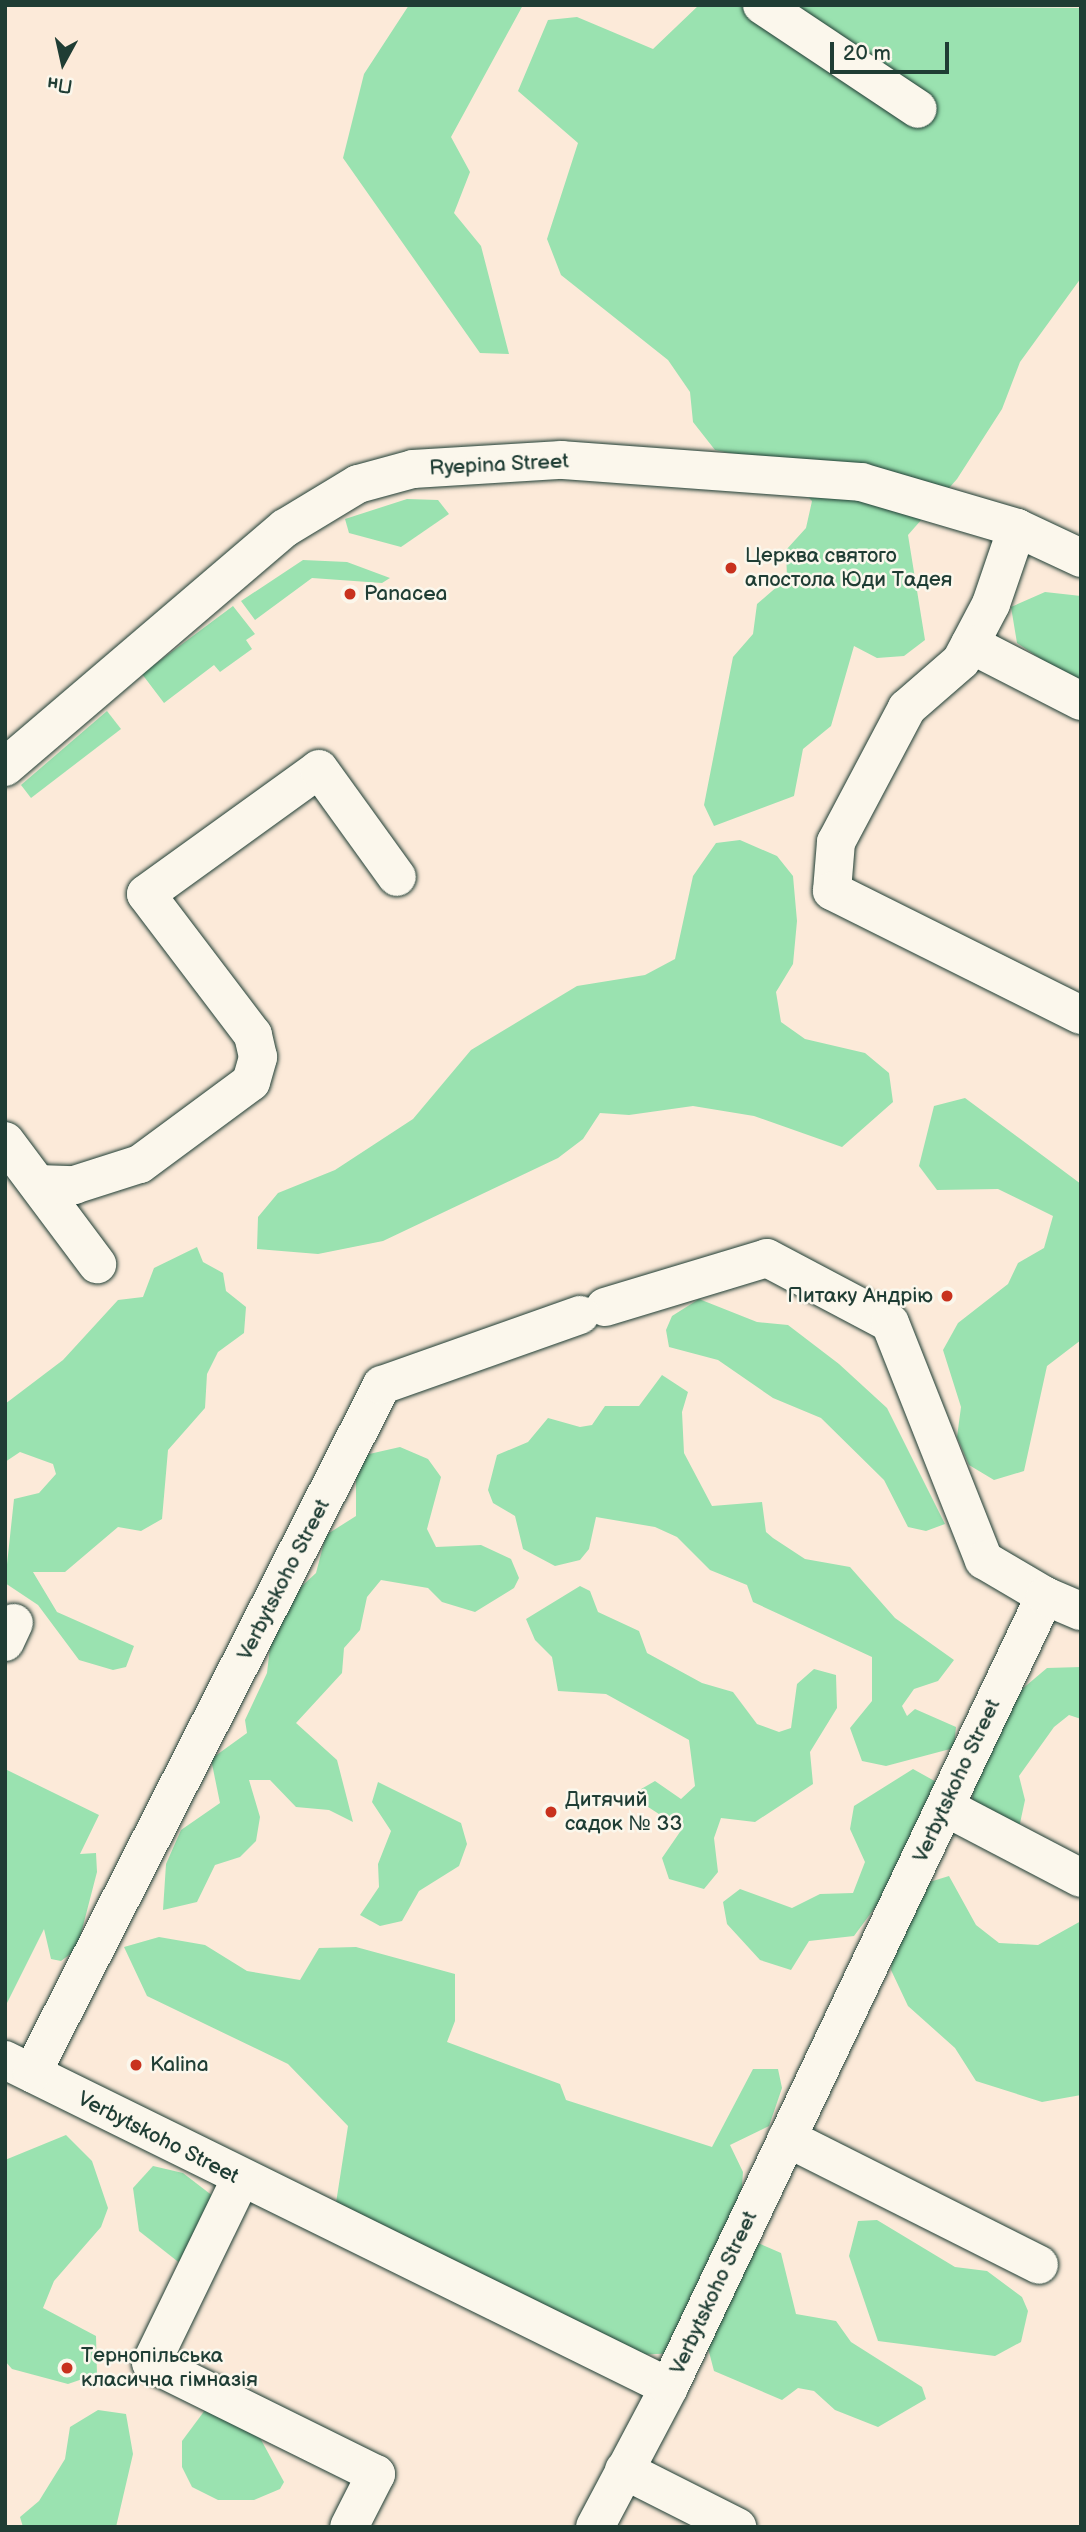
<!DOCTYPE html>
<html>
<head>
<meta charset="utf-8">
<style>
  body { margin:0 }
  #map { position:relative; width:1086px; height:2532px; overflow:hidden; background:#fcead9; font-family:"Balsamiq Sans",sans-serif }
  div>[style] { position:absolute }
  .green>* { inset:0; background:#9ae2b0 }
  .roads { filter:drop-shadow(0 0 2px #1f3d34) drop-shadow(0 0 2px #1f3d34) }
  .minor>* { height:38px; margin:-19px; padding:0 19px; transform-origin:19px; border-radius:19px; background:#fbf7ec }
  .dots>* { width:19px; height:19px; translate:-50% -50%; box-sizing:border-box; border:4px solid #fbf7ec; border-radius:50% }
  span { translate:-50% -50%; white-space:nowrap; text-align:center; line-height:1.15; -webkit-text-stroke:5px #fbf7ec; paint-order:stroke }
  .street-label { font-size:21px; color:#1f3d34 }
  .poi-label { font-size:21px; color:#1f3d34 }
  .left { translate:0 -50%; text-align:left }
  .right { translate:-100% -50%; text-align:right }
  .frame { position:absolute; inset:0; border:7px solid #1f3d34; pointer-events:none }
  .north { position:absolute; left:28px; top:28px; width:70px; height:70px; -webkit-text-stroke:5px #fbf7ec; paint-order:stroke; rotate:188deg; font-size:19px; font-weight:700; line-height:28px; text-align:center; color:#1f3d34 }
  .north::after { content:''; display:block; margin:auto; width:24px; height:32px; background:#1f3d34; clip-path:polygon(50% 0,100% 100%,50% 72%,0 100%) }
  .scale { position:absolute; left:830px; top:42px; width:119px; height:32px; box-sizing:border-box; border:4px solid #1f3d34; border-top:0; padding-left:9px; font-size:21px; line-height:24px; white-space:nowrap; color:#1f3d34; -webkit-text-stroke:5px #fbf7ec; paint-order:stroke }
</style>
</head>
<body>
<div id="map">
  <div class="green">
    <i style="clip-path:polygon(409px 5px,523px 5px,451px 137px,470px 172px,454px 213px,481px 246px,509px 354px,480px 353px,343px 158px,364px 74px)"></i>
    <i style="clip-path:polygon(699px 5px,1081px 8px,1081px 278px,1020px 362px,1002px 409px,957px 479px,908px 535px,925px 640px,904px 656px,877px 658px,854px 646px,831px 726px,803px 749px,794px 796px,714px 826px,704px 805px,733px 657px,753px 634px,757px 604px,787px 578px,786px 550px,806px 528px,812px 501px,776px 462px,715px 450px,693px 422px,690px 392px,668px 360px,561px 275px,547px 239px,578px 143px,518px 91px,548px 20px,577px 17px,653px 49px)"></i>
    <i style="clip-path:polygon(407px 499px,438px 500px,449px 514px,401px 547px,349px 533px,345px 519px)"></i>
    <i style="clip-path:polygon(303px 560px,347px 562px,390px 578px,382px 583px,312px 578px,255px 620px,241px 601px)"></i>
    <i style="clip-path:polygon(1045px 592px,1081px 596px,1081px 712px,1038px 657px,1017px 643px,1011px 607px)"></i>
    <i style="clip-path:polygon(233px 606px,255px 634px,246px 640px,252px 649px,220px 672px,214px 665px,164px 703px,142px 674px)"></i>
    <i style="clip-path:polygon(107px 711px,121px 729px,31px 798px,21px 785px)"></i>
    <i style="clip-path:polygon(740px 840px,777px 856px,793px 876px,797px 921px,793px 964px,776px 992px,781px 1022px,805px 1039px,865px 1053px,889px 1073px,893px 1102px,842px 1147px,754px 1116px,693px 1106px,629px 1115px,600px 1113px,583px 1139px,558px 1158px,383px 1241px,318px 1254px,257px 1249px,258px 1217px,278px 1193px,335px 1170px,413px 1119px,471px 1050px,577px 986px,645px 975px,675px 959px,693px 876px,716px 843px)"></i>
    <i style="clip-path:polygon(965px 1098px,1081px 1184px,1081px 1340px,1047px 1366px,1024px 1471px,994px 1480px,969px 1465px,957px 1437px,961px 1407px,943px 1350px,958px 1323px,1008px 1284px,1018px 1263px,1044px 1248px,1053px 1216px,998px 1189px,937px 1190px,919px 1166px,934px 1106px)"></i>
    <i style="clip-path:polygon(197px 1247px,203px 1262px,223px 1273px,226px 1291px,246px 1307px,244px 1333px,218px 1352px,207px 1374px,205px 1408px,168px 1450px,162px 1519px,141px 1531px,118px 1527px,65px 1572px,33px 1572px,57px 1612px,134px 1646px,126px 1667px,113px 1670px,79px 1660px,38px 1605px,5px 1583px,14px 1499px,39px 1493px,56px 1474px,53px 1464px,20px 1452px,5px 1462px,5px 1404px,63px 1360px,118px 1300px,143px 1297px,154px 1268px)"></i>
    <i style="clip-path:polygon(699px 1299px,757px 1322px,788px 1325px,839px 1364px,887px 1408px,945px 1524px,926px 1531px,908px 1527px,884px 1480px,821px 1418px,773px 1398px,718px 1360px,669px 1347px,666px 1330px,672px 1316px)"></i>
    <i style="clip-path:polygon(662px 1375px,688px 1392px,682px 1412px,684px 1453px,712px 1506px,762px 1502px,766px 1532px,773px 1538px,805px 1559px,850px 1567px,895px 1618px,954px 1660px,938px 1681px,914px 1689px,902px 1706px,907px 1716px,915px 1709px,956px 1727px,954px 1748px,886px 1766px,862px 1761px,850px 1728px,872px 1701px,872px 1657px,753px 1602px,747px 1585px,710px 1570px,677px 1537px,655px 1527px,596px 1517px,589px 1549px,580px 1560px,555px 1566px,523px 1549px,515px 1516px,493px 1503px,488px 1490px,497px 1455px,528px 1442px,548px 1418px,580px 1427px,592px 1425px,605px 1406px,639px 1406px)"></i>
    <i style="clip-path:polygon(400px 1447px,428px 1459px,441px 1477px,427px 1529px,436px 1547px,481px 1545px,511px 1559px,519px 1578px,514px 1588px,475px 1612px,442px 1602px,428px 1588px,381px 1580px,367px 1597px,360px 1630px,344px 1648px,342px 1673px,296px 1723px,337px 1760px,353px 1822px,329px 1810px,296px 1807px,270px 1780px,249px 1780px,260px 1817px,256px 1841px,240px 1857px,215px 1865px,197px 1902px,163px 1910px,166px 1864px,181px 1830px,220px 1803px,211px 1759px,247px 1733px,245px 1720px,267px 1673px,274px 1612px,316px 1573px,326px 1535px,356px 1516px,356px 1457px)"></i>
    <i style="clip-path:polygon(580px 1586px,590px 1591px,598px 1612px,639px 1631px,647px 1653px,702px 1683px,733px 1692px,757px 1724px,779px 1732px,791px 1728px,797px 1684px,814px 1669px,836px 1675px,837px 1708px,810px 1752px,813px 1784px,755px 1822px,721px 1818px,714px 1838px,718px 1872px,704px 1889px,669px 1879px,662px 1858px,682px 1829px,642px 1803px,636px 1792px,655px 1781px,681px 1799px,695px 1786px,689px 1740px,606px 1694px,558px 1691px,552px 1657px,535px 1640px,526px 1619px)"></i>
    <i style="clip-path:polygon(1081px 1667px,1081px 1719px,1069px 1715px,1054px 1727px,1019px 1776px,1025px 1800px,1019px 1828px,973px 1803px,972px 1776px,1021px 1690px,1047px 1668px)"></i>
    <i style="clip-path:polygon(5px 1769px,99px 1815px,80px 1854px,96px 1853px,97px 1872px,77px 1949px,61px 1961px,51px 1959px,44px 1929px,5px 2007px)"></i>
    <i style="clip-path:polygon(913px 1769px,940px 1784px,888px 1890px,854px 1936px,809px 1941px,791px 1970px,760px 1960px,727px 1924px,723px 1902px,740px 1889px,792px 1908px,820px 1894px,853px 1893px,865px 1862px,850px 1829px,854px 1806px)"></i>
    <i style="clip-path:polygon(378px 1782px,461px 1823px,467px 1844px,459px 1866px,419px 1891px,402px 1921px,380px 1926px,360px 1915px,379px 1887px,378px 1864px,391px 1831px,372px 1802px)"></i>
    <i style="clip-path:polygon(949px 1876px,976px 1925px,999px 1943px,1038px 1945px,1081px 1921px,1081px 2095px,1042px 2102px,976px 2081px,955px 2048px,908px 2006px,891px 1970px,894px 1941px,923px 1884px)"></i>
    <i style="clip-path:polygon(159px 1937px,205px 1945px,247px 1971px,300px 1980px,319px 1948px,356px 1947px,455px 1974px,455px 2021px,447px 2042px,560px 2084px,566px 2100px,712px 2147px,753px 2069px,778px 2069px,782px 2088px,769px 2126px,730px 2145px,743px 2172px,740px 2214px,675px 2353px,638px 2355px,336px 2203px,348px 2126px,288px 2064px,147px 1996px,124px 1947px)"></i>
    <i style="clip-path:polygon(66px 2135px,92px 2161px,108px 2208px,101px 2227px,54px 2281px,43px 2308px,96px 2336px,97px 2374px,68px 2384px,12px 2369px,5px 2361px,5px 2160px)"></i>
    <i style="clip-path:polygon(153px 2166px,183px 2173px,218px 2200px,186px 2268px,139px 2231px,133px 2188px)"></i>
    <i style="clip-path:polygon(877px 2220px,955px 2267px,987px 2271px,1022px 2297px,1028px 2311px,1021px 2342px,995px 2356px,878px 2341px,849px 2256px,858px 2221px)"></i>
    <i style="clip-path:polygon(758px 2243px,781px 2253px,796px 2314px,836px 2321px,851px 2342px,922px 2387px,926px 2399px,878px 2427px,835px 2410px,814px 2391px,798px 2388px,782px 2400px,714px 2371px,704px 2333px)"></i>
    <i style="clip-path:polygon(211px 2402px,253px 2425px,284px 2482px,280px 2489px,254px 2500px,218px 2500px,192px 2487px,182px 2467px,182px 2441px)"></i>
    <i style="clip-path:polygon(98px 2410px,126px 2414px,133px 2454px,116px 2527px,23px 2527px,20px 2517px,39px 2501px,65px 2459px,70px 2427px)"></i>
  </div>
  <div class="roads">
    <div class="minor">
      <i style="left:762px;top:5px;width:187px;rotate:33.7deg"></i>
      <i style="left:1017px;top:528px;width:80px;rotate:108.9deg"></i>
      <i style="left:991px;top:604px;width:64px;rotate:117.8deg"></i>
      <i style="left:961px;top:661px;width:72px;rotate:139deg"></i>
      <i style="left:907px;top:708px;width:152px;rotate:117.9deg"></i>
      <i style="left:836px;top:842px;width:49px;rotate:94.7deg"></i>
      <i style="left:832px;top:891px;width:278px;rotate:26.5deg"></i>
      <i style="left:970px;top:644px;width:125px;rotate:27.2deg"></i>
      <i style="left:5px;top:767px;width:368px;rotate:-40.5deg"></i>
      <i style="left:285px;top:528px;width:85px;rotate:-31.1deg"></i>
      <i style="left:358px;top:484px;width:57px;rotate:-15.3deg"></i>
      <i style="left:413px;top:469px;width:149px;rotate:-3.5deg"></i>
      <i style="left:562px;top:460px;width:300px;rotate:4.2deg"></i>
      <i style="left:861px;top:482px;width:163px;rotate:16.4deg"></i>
      <i style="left:1017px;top:528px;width:71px;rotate:25.1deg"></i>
      <i style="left:5px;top:1141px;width:154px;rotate:53.2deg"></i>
      <i style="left:38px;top:1184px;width:36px;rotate:2deg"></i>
      <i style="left:74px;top:1185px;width:69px;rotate:-17.7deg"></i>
      <i style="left:140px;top:1164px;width:138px;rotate:-36.5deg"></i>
      <i style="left:251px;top:1082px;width:26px;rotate:-74deg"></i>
      <i style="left:258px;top:1057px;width:23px;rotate:-103deg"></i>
      <i style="left:253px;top:1035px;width:177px;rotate:-127.2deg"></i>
      <i style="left:146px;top:894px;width:213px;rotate:-35.8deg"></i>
      <i style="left:319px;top:769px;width:133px;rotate:54.2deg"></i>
      <i style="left:605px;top:1307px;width:169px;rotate:-16.8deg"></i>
      <i style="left:767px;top:1258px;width:139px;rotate:27.9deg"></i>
      <i style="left:890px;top:1323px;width:255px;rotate:68.4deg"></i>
      <i style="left:984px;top:1560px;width:71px;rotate:30.5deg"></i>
      <i style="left:5px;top:1642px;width:21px;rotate:-65deg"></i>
      <i style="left:945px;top:1807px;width:153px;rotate:27.6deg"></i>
      <i style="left:5px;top:2060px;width:740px;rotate:26.22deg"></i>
      <i style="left:32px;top:2073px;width:772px;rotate:-63.04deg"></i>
      <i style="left:382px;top:1385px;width:210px;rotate:-19.5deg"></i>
      <i style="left:787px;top:2138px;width:282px;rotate:26.7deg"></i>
      <i style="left:240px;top:2180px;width:203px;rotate:115.9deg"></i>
      <i style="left:151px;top:2363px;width:251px;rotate:26.3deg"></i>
      <i style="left:376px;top:2474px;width:59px;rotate:117deg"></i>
      <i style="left:624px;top:2470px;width:127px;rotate:26.8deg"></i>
      <i style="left:595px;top:2527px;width:158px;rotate:-62.1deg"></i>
      <i style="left:669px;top:2387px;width:876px;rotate:-64.58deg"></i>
      <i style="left:1045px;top:1596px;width:39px;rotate:23deg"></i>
    </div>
  </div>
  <div class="dots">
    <i style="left:731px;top:568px;background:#c8321e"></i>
    <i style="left:350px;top:594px;background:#c8321e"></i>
    <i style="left:947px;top:1296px;background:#c8321e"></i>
    <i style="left:551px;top:1812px;background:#c8321e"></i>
    <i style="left:136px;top:2065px;background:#c8321e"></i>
    <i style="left:67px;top:2368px;background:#c8321e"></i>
  </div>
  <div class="street-label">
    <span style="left:499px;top:465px;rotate:-3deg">Ryepina Street</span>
    <span style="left:284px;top:1580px;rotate:-63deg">Verbytskoho Street</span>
    <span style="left:957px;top:1781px;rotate:-65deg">Verbytskoho Street</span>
    <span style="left:158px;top:2138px;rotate:27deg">Verbytskoho Street</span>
    <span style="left:714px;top:2293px;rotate:-65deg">Verbytskoho Street</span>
  </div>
  <div class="poi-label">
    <span class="left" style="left:745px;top:568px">Церква святого<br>апостола Юди Тадея</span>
    <span class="left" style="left:364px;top:594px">Panacea</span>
    <span class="right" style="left:933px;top:1296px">Питаку Андрію</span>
    <span class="left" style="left:565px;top:1812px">Дитячий<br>садок № 33</span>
    <span class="left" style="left:150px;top:2065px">Kalina</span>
    <span class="left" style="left:81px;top:2368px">Тернопільська<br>класична гімназія</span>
  </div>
  <div class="frame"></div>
  <div class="north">Пн</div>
  <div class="scale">20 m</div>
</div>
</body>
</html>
